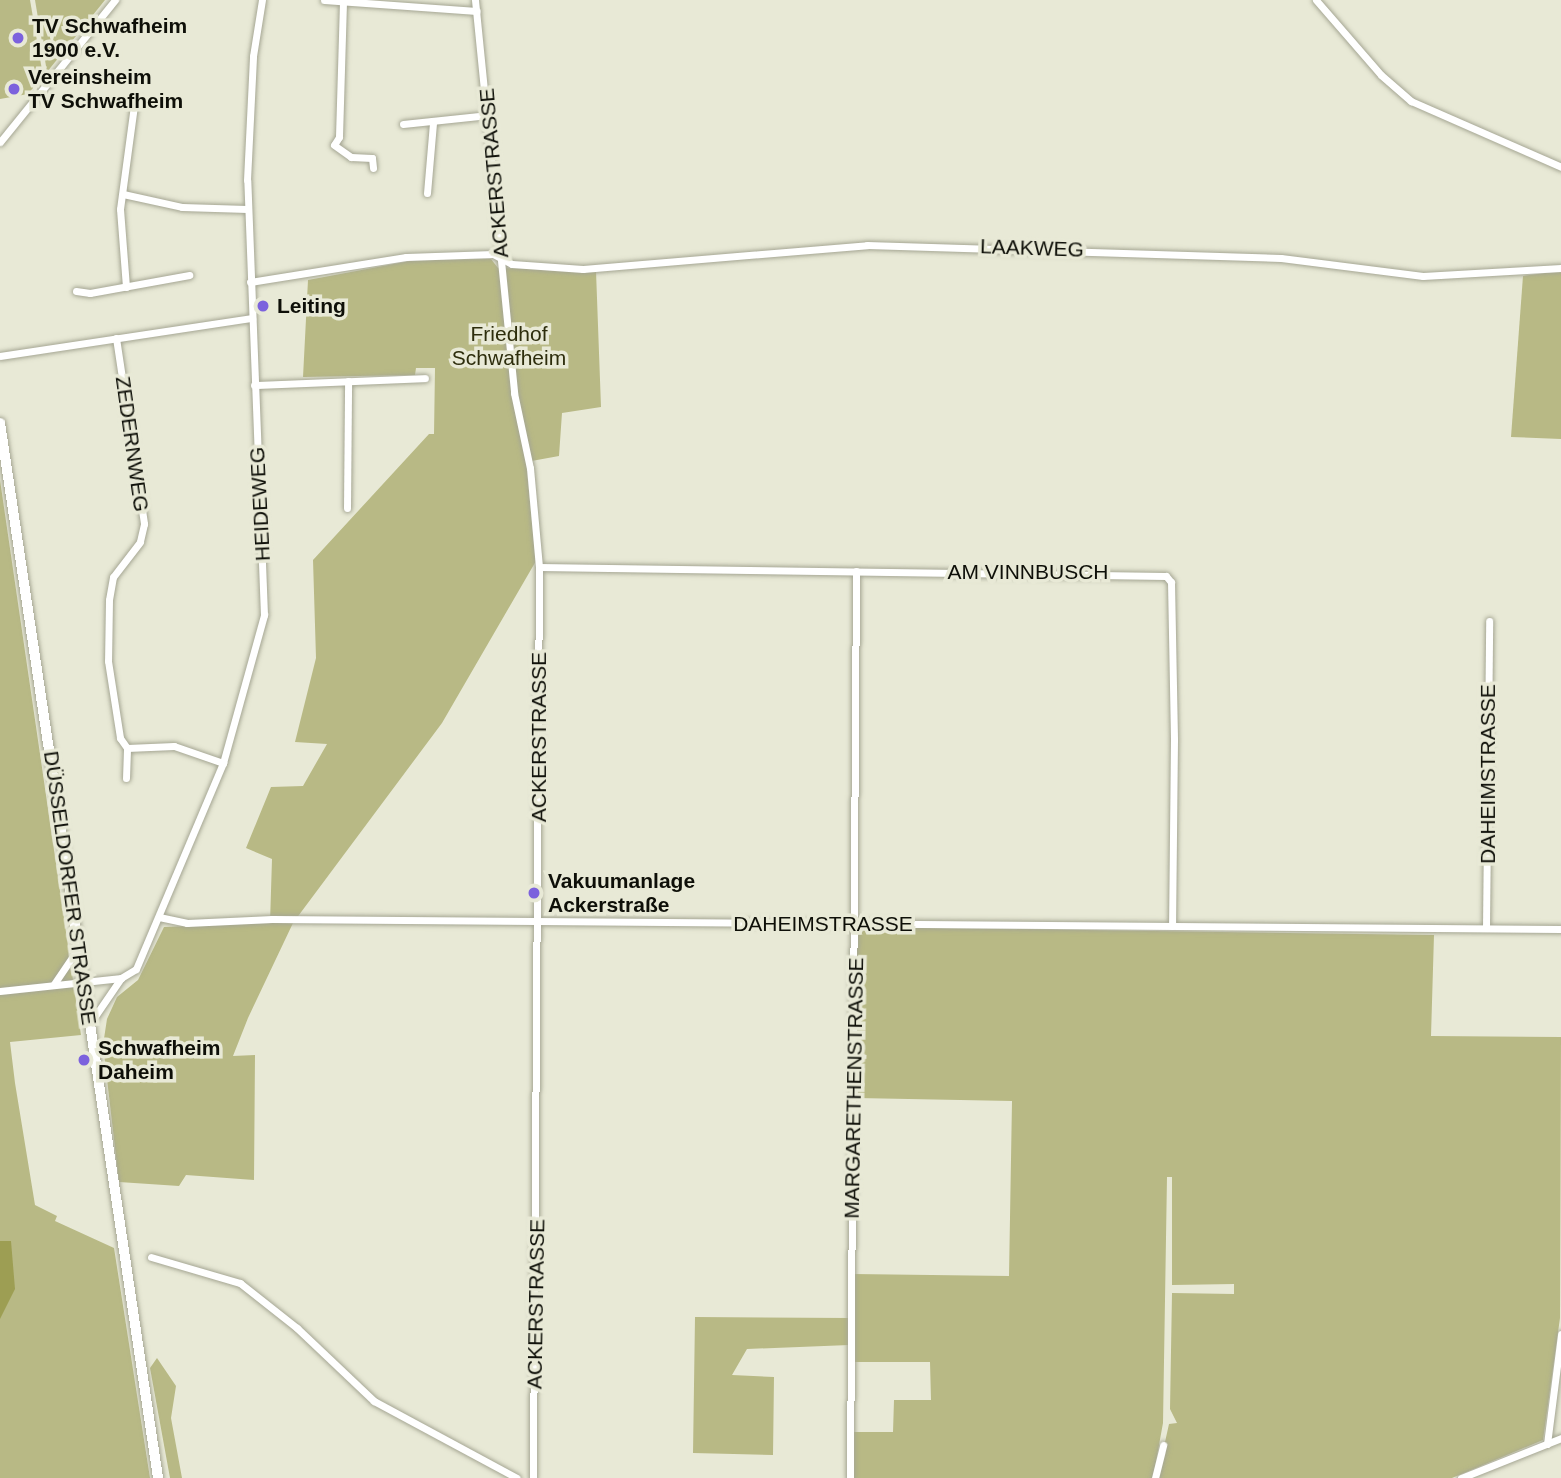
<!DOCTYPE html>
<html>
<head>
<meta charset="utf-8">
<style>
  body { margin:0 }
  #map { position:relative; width:1561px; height:1478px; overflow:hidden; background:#e8e9d6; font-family:Helvetica,sans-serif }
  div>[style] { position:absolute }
  .green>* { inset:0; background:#b8b985 }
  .water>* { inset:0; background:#9d9e53 }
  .roads { filter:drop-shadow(0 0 2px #a5a693) drop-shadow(0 0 2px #a5a693) }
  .minor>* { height:7px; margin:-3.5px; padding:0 3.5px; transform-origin:3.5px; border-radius:3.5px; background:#fff }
  .secondary>* { height:10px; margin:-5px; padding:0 5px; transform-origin:5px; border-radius:5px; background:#fff }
  .dots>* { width:19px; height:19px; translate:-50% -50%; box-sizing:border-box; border:4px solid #e8e9d6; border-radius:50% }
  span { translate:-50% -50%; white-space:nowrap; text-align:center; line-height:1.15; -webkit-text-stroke:7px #e8e9d6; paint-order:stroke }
  .poi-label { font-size:21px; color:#0e0f08; font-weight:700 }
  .left { translate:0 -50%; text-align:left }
  .street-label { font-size:21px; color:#0e0f08 }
  .park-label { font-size:21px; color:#2d2d0c }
</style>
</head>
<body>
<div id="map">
  <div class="green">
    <i style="clip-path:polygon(0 0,30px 0,43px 76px,28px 94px,0 99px)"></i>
    <i style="clip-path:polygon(35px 0,105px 0,47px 72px)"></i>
    <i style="clip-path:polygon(491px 259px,498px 268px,596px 271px,601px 407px,562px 413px,559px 456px,526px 462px,536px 561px,442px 723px,293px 923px,248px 1018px,233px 1056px,255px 1055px,254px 1180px,186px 1175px,179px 1186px,119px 1182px,103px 1045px,107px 1019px,117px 997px,138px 980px,164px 927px,270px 923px,272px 859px,246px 848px,271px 787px,303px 786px,327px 744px,295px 742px,316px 658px,313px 560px,429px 434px,434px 434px,435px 368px,416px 368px,415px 375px,303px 377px,308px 280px,415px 260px)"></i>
    <i style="clip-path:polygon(1561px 271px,1561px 439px,1511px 437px,1523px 276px)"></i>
    <i style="clip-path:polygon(0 480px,81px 1035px,10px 1042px,15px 1083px,35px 1205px,57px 1216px,55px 1221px,114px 1248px,150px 1478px,0 1478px)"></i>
    <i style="clip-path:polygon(865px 927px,1434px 935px,1431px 1036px,1561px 1037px,1560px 1318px,1543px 1440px,1452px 1478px,1157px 1478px,1169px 1424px,1177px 1423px,1170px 1409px,1172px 1293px,1234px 1294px,1234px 1284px,1172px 1285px,1172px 1177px,1167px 1177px,1163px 1423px,1153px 1478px,852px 1478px,853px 1432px,893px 1432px,894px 1400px,931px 1400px,930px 1362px,854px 1362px,853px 1274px,1009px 1276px,1012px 1101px,857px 1098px,857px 935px)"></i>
    <i style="clip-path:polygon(695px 1317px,849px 1318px,849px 1345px,747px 1349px,732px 1375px,774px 1377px,773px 1455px,693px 1453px)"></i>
    <i style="clip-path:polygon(157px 1358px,176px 1386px,171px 1418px,182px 1478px,170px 1478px,150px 1368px)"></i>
  </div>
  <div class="water">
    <i style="clip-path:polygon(0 1241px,11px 1241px,15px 1289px,0 1319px)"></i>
  </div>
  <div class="roads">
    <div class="minor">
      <i style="left:324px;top:0;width:153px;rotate:4.1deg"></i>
      <i style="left:475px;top:0;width:395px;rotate:84.3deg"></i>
      <i style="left:514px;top:393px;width:77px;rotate:78deg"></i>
      <i style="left:530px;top:468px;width:99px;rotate:84.8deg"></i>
      <i style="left:539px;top:567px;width:911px;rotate:90.38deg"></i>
      <i style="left:1316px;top:0;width:99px;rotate:49.1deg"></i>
      <i style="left:1381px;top:75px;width:40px;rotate:41deg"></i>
      <i style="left:1411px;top:101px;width:164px;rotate:23.7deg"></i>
      <i style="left:343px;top:2px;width:135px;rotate:91.7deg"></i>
      <i style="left:339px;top:137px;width:9px;rotate:122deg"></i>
      <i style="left:334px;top:145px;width:21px;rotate:35deg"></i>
      <i style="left:351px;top:157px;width:21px;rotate:3deg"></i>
      <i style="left:372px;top:158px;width:10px;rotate:84deg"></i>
      <i style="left:403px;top:124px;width:86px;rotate:-6deg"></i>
      <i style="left:0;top:142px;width:183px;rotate:-51deg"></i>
      <i style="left:427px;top:193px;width:70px;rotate:-85.1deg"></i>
      <i style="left:123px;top:194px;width:60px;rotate:12.4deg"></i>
      <i style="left:182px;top:207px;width:65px;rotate:1.8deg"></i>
      <i style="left:250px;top:282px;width:158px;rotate:-9.1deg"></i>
      <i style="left:406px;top:257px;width:87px;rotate:-2deg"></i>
      <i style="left:493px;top:254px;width:21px;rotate:28deg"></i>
      <i style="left:512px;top:264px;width:71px;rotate:4deg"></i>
      <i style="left:583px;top:269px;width:285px;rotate:-4.8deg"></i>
      <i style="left:867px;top:245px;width:414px;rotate:1.8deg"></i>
      <i style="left:1281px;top:258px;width:143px;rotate:7.2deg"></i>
      <i style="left:1423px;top:276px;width:138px;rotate:-3.3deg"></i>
      <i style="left:126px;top:287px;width:78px;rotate:-94.4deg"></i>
      <i style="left:120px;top:209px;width:112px;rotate:-82.3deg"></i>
      <i style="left:76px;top:291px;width:14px;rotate:8deg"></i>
      <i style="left:90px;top:293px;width:101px;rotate:-10.3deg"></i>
      <i style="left:116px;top:338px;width:188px;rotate:81.4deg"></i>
      <i style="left:144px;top:524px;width:18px;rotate:103deg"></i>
      <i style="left:140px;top:542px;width:44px;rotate:127.6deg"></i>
      <i style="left:113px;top:577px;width:23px;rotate:100deg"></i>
      <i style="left:109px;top:600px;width:61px;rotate:90.9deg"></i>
      <i style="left:108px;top:661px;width:78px;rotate:81.1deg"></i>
      <i style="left:120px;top:738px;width:12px;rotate:55deg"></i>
      <i style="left:127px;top:748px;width:47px;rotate:-2.4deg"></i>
      <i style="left:174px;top:746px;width:52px;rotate:19.1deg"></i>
      <i style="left:0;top:356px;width:255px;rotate:-8.6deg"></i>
      <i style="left:254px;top:385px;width:171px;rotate:-2.3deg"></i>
      <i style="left:347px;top:508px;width:127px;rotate:-89.5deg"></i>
      <i style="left:539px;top:567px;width:627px;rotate:0.82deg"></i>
      <i style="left:1166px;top:576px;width:8px;rotate:50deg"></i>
      <i style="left:1171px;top:582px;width:158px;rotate:88.9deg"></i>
      <i style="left:1174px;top:740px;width:186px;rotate:90.6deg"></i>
      <i style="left:126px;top:778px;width:30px;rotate:-88deg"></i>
      <i style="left:159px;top:917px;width:29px;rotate:12deg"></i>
      <i style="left:187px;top:923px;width:85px;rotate:-2.7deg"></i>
      <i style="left:272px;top:919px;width:1289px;rotate:0.44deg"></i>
      <i style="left:1486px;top:928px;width:307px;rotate:-89.4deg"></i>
      <i style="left:54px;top:984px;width:41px;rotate:-55.9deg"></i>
      <i style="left:0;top:991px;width:122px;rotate:-6.1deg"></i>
      <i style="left:121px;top:978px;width:17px;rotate:-31deg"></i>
      <i style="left:136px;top:969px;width:224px;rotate:-67.1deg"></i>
      <i style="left:223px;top:763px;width:154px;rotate:-74.5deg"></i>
      <i style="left:264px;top:615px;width:435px;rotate:-92.2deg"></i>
      <i style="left:247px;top:180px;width:124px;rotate:-87.2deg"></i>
      <i style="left:253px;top:56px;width:57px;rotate:-80.9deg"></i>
      <i style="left:91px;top:1022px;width:53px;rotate:-55.7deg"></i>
      <i style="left:151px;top:1257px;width:93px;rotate:16.3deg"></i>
      <i style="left:240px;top:1283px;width:73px;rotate:38.3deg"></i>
      <i style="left:297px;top:1328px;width:106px;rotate:43.5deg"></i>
      <i style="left:374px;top:1401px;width:162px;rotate:28.3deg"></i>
      <i style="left:1547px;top:1444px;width:111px;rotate:-82.7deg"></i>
      <i style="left:850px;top:1478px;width:907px;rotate:-89.62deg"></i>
      <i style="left:1155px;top:1478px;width:34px;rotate:-76deg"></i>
      <i style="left:1461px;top:1478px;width:108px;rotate:-21.8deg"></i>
    </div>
    <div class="secondary">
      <i style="left:0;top:423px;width:1067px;rotate:81.48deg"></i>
    </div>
  </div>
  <div class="dots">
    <i style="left:18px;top:38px;background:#7c62dd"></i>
    <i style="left:14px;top:89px;background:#7c62dd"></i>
    <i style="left:263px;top:306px;background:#7c62dd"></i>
    <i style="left:534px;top:893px;background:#7c62dd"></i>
    <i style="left:84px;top:1060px;background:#7c62dd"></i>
  </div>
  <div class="poi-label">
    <span class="left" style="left:32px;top:38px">TV Schwafheim<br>1900 e.V.</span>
    <span class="left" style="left:28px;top:89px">Vereinsheim<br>TV Schwafheim</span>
    <span class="left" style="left:277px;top:306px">Leiting</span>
    <span class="left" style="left:548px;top:893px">Vakuumanlage<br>Ackerstraße</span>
    <span class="left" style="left:98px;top:1060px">Schwafheim<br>Daheim</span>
  </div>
  <div class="street-label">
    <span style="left:494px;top:173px;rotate:-95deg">ACKERSTRASSE</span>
    <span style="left:1032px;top:248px;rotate:2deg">LAAKWEG</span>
    <span style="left:132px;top:444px;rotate:82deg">ZEDERNWEG</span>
    <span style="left:260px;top:504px;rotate:-93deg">HEIDEWEG</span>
    <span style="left:1028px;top:572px">AM VINNBUSCH</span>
    <span style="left:539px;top:737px;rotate:-90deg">ACKERSTRASSE</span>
    <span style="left:1488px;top:774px;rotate:-90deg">DAHEIMSTRASSE</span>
    <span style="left:70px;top:888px;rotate:82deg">DÜSSELDORFER STRASSE</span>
    <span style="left:823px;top:924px">DAHEIMSTRASSE</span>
    <span style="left:854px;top:1088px;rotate:-89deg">MARGARETHENSTRASSE</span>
    <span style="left:536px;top:1304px;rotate:-89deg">ACKERSTRASSE</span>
  </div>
  <div class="park-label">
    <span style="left:509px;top:346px">Friedhof<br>Schwafheim</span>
  </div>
</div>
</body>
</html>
